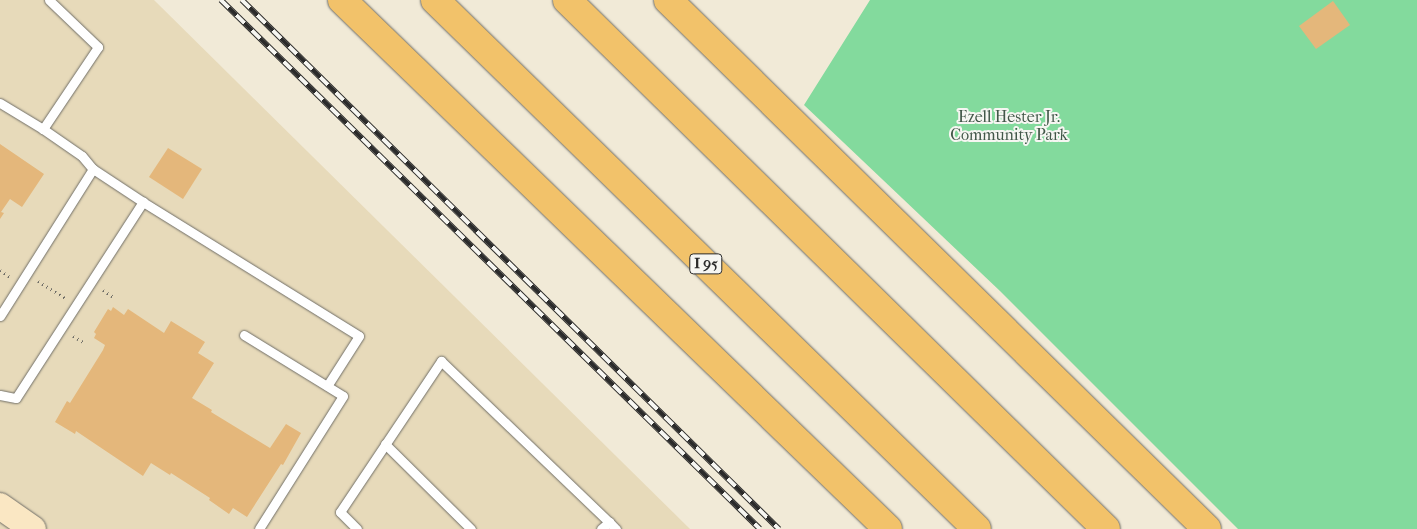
<!DOCTYPE html>
<html>
<head>
<meta charset="utf-8">
<style>
  body { margin:0 }
  #map { position:relative; width:1417px; height:529px; overflow:hidden; background:#f1ead7; font-family:"IM FELL French Canon",serif }
  div>[style] { position:absolute }
  .built>* { inset:0; background:#e7daba }
  .green>* { inset:0; background:#83da9d }
  .building>* { inset:0; background:#e4b77b }
  .path>* { height:3px; margin-top:-1.5px; transform-origin:0; background:repeating-linear-gradient(90deg,#706e67 0 1px,transparent 0 5px) }
  .roads { filter:drop-shadow(0 0 1px #706e67) drop-shadow(0 0 1px #706e67) }
  .lane>* { height:9px; margin:-4.5px; padding:0 4.5px; transform-origin:4.5px; border-radius:4.5px; background:#fff }
  .secondary>* { height:26px; margin:-13px; padding:0 13px; transform-origin:13px; border-radius:13px; background:#fae7c3 }
  .highway>* { height:28px; margin:-14px; padding:0 14px; transform-origin:14px; border-radius:14px; background:#f2c26a }
  .rail>* { height:5.5px; margin-top:-2.75px; transform-origin:0; background:repeating-linear-gradient(90deg,#f6f6f2 0 11px,#2b2b2b 0 22px); box-sizing:border-box; border-block:1px solid #2b2b2b }
  span { translate:-50% -50%; white-space:nowrap; text-align:center; line-height:1.15; -webkit-text-stroke:4px #f6f6f2; paint-order:stroke }
  .shield-label span { padding:1px 4px; background:#f6f6f2; border:1px solid; border-radius:4px; -webkit-text-stroke-width:0 }
  .shield-label { font-size:15px; color:#2b2b2b; font-weight:700 }
  .park-label { font-size:16px; color:#415748 }
</style>
</head>
<body>
<div id="map">
  <div class="built">
    <i style="clip-path:polygon(0 0,154px 0,690px 529px,0 529px)"></i>
  </div>
  <div class="green">
    <i style="clip-path:polygon(870px 0,1417px 0,1417px 529px,1238px 529px,1000px 291px,804px 105px)"></i>
  </div>
  <div class="building">
    <i style="clip-path:polygon(1333px 1px,1350px 25px,1316px 49px,1299px 26px)"></i>
    <i style="clip-path:polygon(0 144px,44px 174px,22px 207px,10px 199px,1px 212px,4px 213px,0 219px)"></i>
    <i style="clip-path:polygon(168px 148px,202px 169px,183px 199px,149px 177px)"></i>
    <i style="clip-path:polygon(113px 307px,124px 315px,128px 309px,164px 333px,171px 321px,205px 342px,198px 353px,214px 363px,192px 398px,212px 410px,211px 412px,270px 448px,286px 424px,301px 433px,283px 465px,281px 464px,247px 517px,233px 508px,229px 514px,209px 500px,210px 498px,171px 473px,170px 475px,151px 463px,143px 476px,76px 431px,75px 434px,55px 422px,67px 401px,70px 403px,103px 350px,105px 345px,94px 338px,96px 334px,94px 332px,108px 309px,111px 311px)"></i>
  </div>
  <div class="path">
    <i style="left:0;top:270px;width:12px;rotate:35deg"></i>
    <i style="left:38px;top:281px;width:32px;rotate:32deg"></i>
    <i style="left:103px;top:290px;width:14px;rotate:34deg"></i>
    <i style="left:73px;top:336px;width:14px;rotate:30deg"></i>
  </div>
  <div class="roads">
    <div class="lane">
      <i style="left:49px;top:0;width:68px;rotate:43.8deg"></i>
      <i style="left:98px;top:47px;width:99px;rotate:123.9deg"></i>
      <i style="left:43px;top:129px;width:47px;rotate:34.7deg"></i>
      <i style="left:82px;top:156px;width:17px;rotate:50deg"></i>
      <i style="left:0;top:103px;width:50px;rotate:31.2deg"></i>
      <i style="left:0;top:316px;width:174px;rotate:-57.7deg"></i>
      <i style="left:93px;top:169px;width:60px;rotate:33.4deg"></i>
      <i style="left:143px;top:202px;width:254px;rotate:31.8deg"></i>
      <i style="left:359px;top:336px;width:59px;rotate:122.6deg"></i>
      <i style="left:244px;top:335px;width:116px;rotate:31.6deg"></i>
      <i style="left:343px;top:396px;width:157px;rotate:122.3deg"></i>
      <i style="left:0;top:395px;width:16px;rotate:11deg"></i>
      <i style="left:16px;top:398px;width:234px;rotate:-57.1deg"></i>
      <i style="left:385px;top:444px;width:121px;rotate:44.7deg"></i>
      <i style="left:357px;top:529px;width:24px;rotate:-135deg"></i>
      <i style="left:340px;top:512px;width:182px;rotate:-56.2deg"></i>
      <i style="left:441px;top:361px;width:233px;rotate:43.8deg"></i>
      <i style="left:601px;top:529px;width:11px;rotate:-41deg"></i>
      <i style="left:609px;top:522px;width:10px;rotate:45deg"></i>
    </div>
    <div class="secondary">
      <i style="left:0;top:506px;width:40px;rotate:34.9deg"></i>
    </div>
    <div class="highway">
      <i style="left:342px;top:0;width:760px;rotate:44.09deg"></i>
      <i style="left:435px;top:0;width:757px;rotate:44.3deg"></i>
      <i style="left:567px;top:0;width:755px;rotate:44.46deg"></i>
      <i style="left:668px;top:0;width:755px;rotate:44.46deg"></i>
    </div>
  </div>
  <div class="rail">
    <i style="left:221px;top:0;width:755px;rotate:44.46deg"></i>
    <i style="left:242px;top:0;width:754px;rotate:44.57deg"></i>
  </div>
  <div class="shield-label">
    <span style="left:706px;top:264px">I 95</span>
  </div>
  <div class="park-label">
    <span style="left:1009px;top:126px">Ezell Hester Jr.<br>Community Park</span>
  </div>
</div>
</body>
</html>
